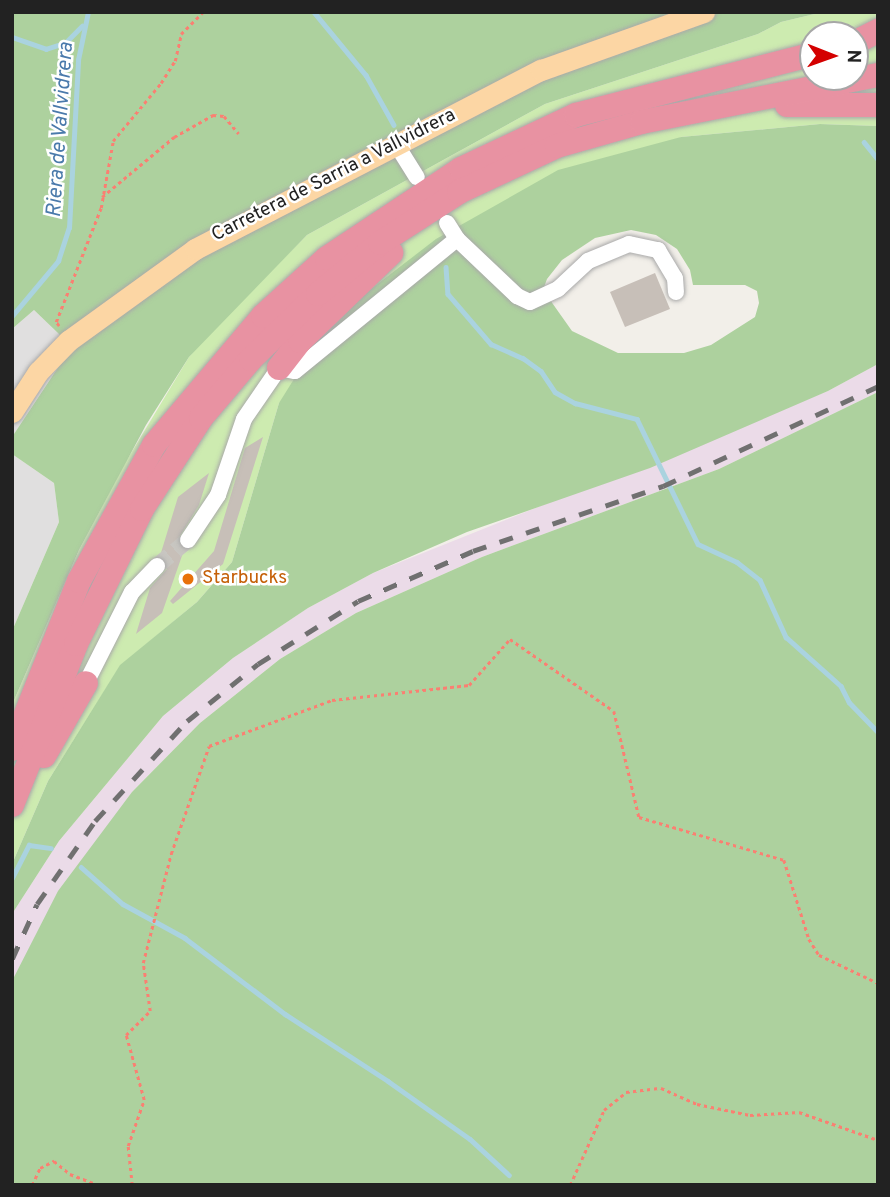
<!DOCTYPE html>
<html>
<head>
<meta charset="utf-8">
<style>
  body { margin:0 }
  #map { position:relative; width:890px; height:1197px; overflow:hidden; background:#f2efe9; font-family:Overpass,sans-serif }
  div>[style] { position:absolute }
  .residential>* { inset:0; background:#e0dfdf }
  .industrial>* { inset:0; background:#ebdbe8 }
  .grass>* { inset:0; background:#cdebb0 }
  .forest>* { inset:0; background:#add19e }
  .stream>* { height:4.5px; margin:-2.25px; padding:0 2.25px; transform-origin:2.25px; border-radius:2.25px; background:#aad3df }
  .building>* { inset:0; background:#c7bfb8 }
  .minor-tunnel>* { height:16px; margin-top:-8px; transform-origin:0; background:repeating-linear-gradient(90deg,#c8c6c1 0 16px,transparent 0 24px) }
  .path>* { height:2.5px; margin-top:-1.25px; transform-origin:0; background:repeating-linear-gradient(90deg,#fa8072 0 3.5px,transparent 0 7px) }
  .roads { filter:drop-shadow(0 0 2px #a9a9a9) drop-shadow(0 0 2px #a9a9a9) }
  .minor>* { height:16px; margin:-8px; padding:0 8px; transform-origin:8px; border-radius:8px; background:#fff }
  .major>* { height:21px; margin:-10.5px; padding:0 10.5px; transform-origin:10.5px; border-radius:10.5px; background:#fcd6a4 }
  .highway>* { height:24px; margin:-12px; padding:0 12px; transform-origin:12px; border-radius:12px; background:#e892a2 }
  .rail>* { height:4.5px; margin-top:-2.25px; transform-origin:0; background:repeating-linear-gradient(90deg,#707070 0 14px,transparent 0 28px) }
  .dots>* { width:19px; height:19px; translate:-50% -50%; box-sizing:border-box; border:4px solid #fff; border-radius:50% }
  span { translate:-50% -50%; white-space:nowrap; text-align:center; line-height:1.15; -webkit-text-stroke:5px #fff; paint-order:stroke }
  .street-label { font-size:19px; color:#222 }
  .food-label { font-size:19px; color:#c56008 }
  .left { translate:0 -50%; text-align:left }
  .water-label { font-size:21px; color:#4a7aab; font-style:italic }
  .frame { position:absolute; inset:0; border:14px solid #222; pointer-events:none }
  .north { position:absolute; left:799px; top:21px; width:70px; height:70px; box-sizing:border-box; background:#fff; border:2px solid #a7a7a7; border-radius:50%; rotate:91deg; font-size:19px; font-weight:700; line-height:28px; text-align:center; color:#222 }
  .north::after { content:''; display:block; margin:auto; width:24px; height:32px; background:#d40000; clip-path:polygon(50% 0,100% 100%,50% 72%,0 100%) }
</style>
</head>
<body>
<div id="map">
  <div class="residential">
    <i style="clip-path:polygon(34px 310px,59px 334px,67px 354px,12px 437px,12px 329px)"></i>
    <i style="clip-path:polygon(12px 454px,54px 483px,59px 522px,12px 631px)"></i>
  </div>
  <div class="industrial">
    <i style="clip-path:polygon(878px 364px,878px 392px,719px 469px,482px 557px,356px 613px,280px 659px,200px 723px,132px 792px,12px 981px,12px 914px,59px 841px,163px 716px,233px 658px,308px 608px,373px 573px,828px 391px)"></i>
  </div>
  <div class="grass">
    <i style="clip-path:polygon(evenodd,823px 12px,878px 12px,878px 126px,820px 124px,681px 137px,279px 403px,232px 562px,197px 602px,120px 666px,48px 781px,12px 864px,12px 705px,79px 550px,125px 463px,189px 357px,206px 337px,307px 235px,545px 104px,758px 34px,781px 22px,823px 12px,813px 35px,855px 35px,855px 77px,813px 77px,813px 35px)"></i>
  </div>
  <div class="forest">
    <i style="clip-path:polygon(12px 12px,823px 12px,781px 22px,758px 34px,545px 104px,307px 235px,189px 357px,146px 425px,79px 550px,12px 705px,12px 631px,59px 522px,54px 483px,12px 454px,12px 437px,67px 354px,59px 334px,34px 310px,12px 329px)"></i>
    <i style="clip-path:polygon(evenodd,820px 124px,878px 126px,878px 364px,828px 391px,650px 468px,467px 532px,373px 573px,308px 608px,233px 658px,163px 716px,59px 841px,12px 914px,12px 864px,48px 781px,120px 665px,197px 602px,232px 562px,279px 403px,331px 320px,436px 239px,558px 170px,681px 137px,820px 124px,631px 230px,656px 235px,677px 249px,690px 270px,693px 285px,745px 285px,757px 291px,759px 303px,755px 317px,711px 345px,684px 353px,618px 353px,572px 331px,543px 290px,547px 279px,562px 260px,595px 238px,631px 230px)"></i>
    <i style="clip-path:polygon(878px 392px,878px 1185px,12px 1185px,12px 981px,58px 891px,132px 792px,200px 723px,280px 659px,356px 613px,482px 557px,719px 469px)"></i>
  </div>
  <div class="stream">
    <i style="left:314px;top:12px;width:82px;rotate:50.5deg"></i>
    <i style="left:366px;top:75px;width:57px;rotate:60.8deg"></i>
    <i style="left:12px;top:37px;width:36px;rotate:19deg"></i>
    <i style="left:46px;top:49px;width:20px;rotate:-18deg"></i>
    <i style="left:65px;top:43px;width:24px;rotate:-45deg"></i>
    <i style="left:864px;top:142px;width:22px;rotate:51deg"></i>
    <i style="left:446px;top:267px;width:27px;rotate:86deg"></i>
    <i style="left:448px;top:294px;width:66px;rotate:49.3deg"></i>
    <i style="left:491px;top:344px;width:35px;rotate:24deg"></i>
    <i style="left:523px;top:358px;width:22px;rotate:36deg"></i>
    <i style="left:541px;top:371px;width:25px;rotate:56deg"></i>
    <i style="left:555px;top:392px;width:23px;rotate:29deg"></i>
    <i style="left:575px;top:403px;width:64px;rotate:14.5deg"></i>
    <i style="left:637px;top:419px;width:139px;rotate:64deg"></i>
    <i style="left:698px;top:544px;width:43px;rotate:24.8deg"></i>
    <i style="left:737px;top:562px;width:29px;rotate:38deg"></i>
    <i style="left:760px;top:580px;width:63px;rotate:65.5deg"></i>
    <i style="left:786px;top:637px;width:74px;rotate:41.7deg"></i>
    <i style="left:841px;top:686px;width:18px;rotate:63deg"></i>
    <i style="left:849px;top:702px;width:42px;rotate:46deg"></i>
    <i style="left:12px;top:316px;width:72px;rotate:-50.1deg"></i>
    <i style="left:58px;top:261px;width:35px;rotate:-72deg"></i>
    <i style="left:69px;top:228px;width:168px;rotate:-86.9deg"></i>
    <i style="left:78px;top:60px;width:49px;rotate:-78.2deg"></i>
    <i style="left:81px;top:867px;width:56px;rotate:41.4deg"></i>
    <i style="left:123px;top:904px;width:71px;rotate:28.7deg"></i>
    <i style="left:185px;top:938px;width:126px;rotate:37.2deg"></i>
    <i style="left:285px;top:1014px;width:123px;rotate:33deg"></i>
    <i style="left:388px;top:1081px;width:100px;rotate:35.3deg"></i>
    <i style="left:470px;top:1139px;width:53px;rotate:42.7deg"></i>
    <i style="left:12px;top:878px;width:37px;rotate:-63deg"></i>
    <i style="left:29px;top:845px;width:22px;rotate:8deg"></i>
  </div>
  <div class="building">
    <i style="clip-path:polygon(655px 273px,670px 309px,625px 327px,610px 292px)"></i>
    <i style="clip-path:polygon(263px 437px,223px 564px,173px 604px,170px 601px,214px 551px,245px 448px)"></i>
    <i style="clip-path:polygon(209px 473px,199px 505px,178px 539px,184px 550px,162px 613px,136px 634px,150px 588px,167px 569px,160px 556px,178px 497px)"></i>
  </div>
  <div class="minor-tunnel">
    <i style="left:157px;top:566px;width:40px;rotate:-40deg"></i>
  </div>
  <div class="path">
    <i style="left:102px;top:197px;width:94px;rotate:-39.8deg"></i>
    <i style="left:174px;top:137px;width:45px;rotate:-29.4deg"></i>
    <i style="left:213px;top:115px;width:11px;rotate:5deg"></i>
    <i style="left:224px;top:116px;width:23px;rotate:50deg"></i>
    <i style="left:59px;top:326px;width:5px;rotate:-127deg"></i>
    <i style="left:56px;top:322px;width:123px;rotate:-68.5deg"></i>
    <i style="left:101px;top:208px;width:68px;rotate:-79.8deg"></i>
    <i style="left:113px;top:141px;width:75px;rotate:-50.4deg"></i>
    <i style="left:161px;top:83px;width:26px;rotate:-58deg"></i>
    <i style="left:175px;top:61px;width:28px;rotate:-77deg"></i>
    <i style="left:181px;top:34px;width:31px;rotate:-45deg"></i>
    <i style="left:32px;top:1185px;width:19px;rotate:-65deg"></i>
    <i style="left:40px;top:1168px;width:16px;rotate:-27deg"></i>
    <i style="left:54px;top:1161px;width:21px;rotate:39deg"></i>
    <i style="left:70px;top:1174px;width:31px;rotate:21deg"></i>
    <i style="left:132px;top:1185px;width:39px;rotate:-96deg"></i>
    <i style="left:128px;top:1146px;width:49px;rotate:-70.8deg"></i>
    <i style="left:144px;top:1100px;width:67px;rotate:-105.5deg"></i>
    <i style="left:126px;top:1035px;width:34px;rotate:-45deg"></i>
    <i style="left:150px;top:1011px;width:49px;rotate:-98.3deg"></i>
    <i style="left:143px;top:963px;width:113px;rotate:-75.6deg"></i>
    <i style="left:171px;top:854px;width:114px;rotate:-70.6deg"></i>
    <i style="left:209px;top:746px;width:131px;rotate:-20.5deg"></i>
    <i style="left:332px;top:700px;width:138px;rotate:-6.2deg"></i>
    <i style="left:469px;top:685px;width:62px;rotate:-48.3deg"></i>
    <i style="left:510px;top:639px;width:126px;rotate:34.7deg"></i>
    <i style="left:614px;top:711px;width:109px;rotate:76.7deg"></i>
    <i style="left:639px;top:817px;width:151px;rotate:16.5deg"></i>
    <i style="left:784px;top:860px;width:83px;rotate:72.4deg"></i>
    <i style="left:809px;top:939px;width:19px;rotate:58deg"></i>
    <i style="left:819px;top:955px;width:65px;rotate:25.4deg"></i>
    <i style="left:570px;top:1185px;width:82px;rotate:-65.6deg"></i>
    <i style="left:604px;top:1110px;width:28px;rotate:-39deg"></i>
    <i style="left:626px;top:1092px;width:35px;rotate:-7deg"></i>
    <i style="left:661px;top:1088px;width:39px;rotate:24deg"></i>
    <i style="left:697px;top:1104px;width:54px;rotate:11.7deg"></i>
    <i style="left:750px;top:1115px;width:49px;rotate:-3.5deg"></i>
    <i style="left:799px;top:1112px;width:84px;rotate:19.5deg"></i>
  </div>
  <div class="roads">
    <div class="minor">
      <i style="left:396px;top:144px;width:39px;rotate:58deg"></i>
      <i style="left:447px;top:223px;width:19px;rotate:58deg"></i>
      <i style="left:457px;top:239px;width:83px;rotate:43.5deg"></i>
      <i style="left:517px;top:296px;width:14px;rotate:25deg"></i>
      <i style="left:530px;top:302px;width:31px;rotate:-25deg"></i>
      <i style="left:558px;top:289px;width:41px;rotate:-43deg"></i>
      <i style="left:588px;top:261px;width:44px;rotate:-22.5deg"></i>
      <i style="left:629px;top:244px;width:30px;rotate:12deg"></i>
      <i style="left:658px;top:250px;width:33px;rotate:59deg"></i>
      <i style="left:675px;top:278px;width:14px;rotate:86deg"></i>
      <i style="left:188px;top:540px;width:54px;rotate:-56.3deg"></i>
      <i style="left:218px;top:495px;width:80px;rotate:-71.1deg"></i>
      <i style="left:244px;top:419px;width:62px;rotate:-55.5deg"></i>
      <i style="left:279px;top:368px;width:16px;rotate:11deg"></i>
      <i style="left:295px;top:371px;width:209px;rotate:-39.2deg"></i>
      <i style="left:86px;top:683px;width:102px;rotate:-63.2deg"></i>
      <i style="left:132px;top:592px;width:36px;rotate:-46deg"></i>
    </div>
    <div class="major">
      <i style="left:12px;top:412px;width:48px;rotate:-57deg"></i>
      <i style="left:38px;top:372px;width:43px;rotate:-45.9deg"></i>
      <i style="left:68px;top:341px;width:157px;rotate:-35.9deg"></i>
      <i style="left:195px;top:249px;width:390px;rotate:-27.4deg"></i>
      <i style="left:541px;top:70px;width:173px;rotate:-19.6deg"></i>
    </div>
    <div class="highway">
      <i style="left:856px;top:42px;width:25px;rotate:-27deg"></i>
      <i style="left:787px;top:105px;width:91px"></i>
      <i style="left:279px;top:368px;width:34px;rotate:-52deg"></i>
      <i style="left:300px;top:341px;width:127px;rotate:-44deg"></i>
      <i style="left:12px;top:749px;width:181px;rotate:-68.3deg"></i>
      <i style="left:79px;top:581px;width:155px;rotate:-61.1deg"></i>
      <i style="left:154px;top:445px;width:169px;rotate:-49.8deg"></i>
      <i style="left:263px;top:316px;width:86px;rotate:-42.2deg"></i>
      <i style="left:327px;top:258px;width:161px;rotate:-33.6deg"></i>
      <i style="left:461px;top:169px;width:127px;rotate:-25.2deg"></i>
      <i style="left:576px;top:115px;width:245px;rotate:-14.4deg"></i>
      <i style="left:44px;top:756px;width:84px;rotate:-60.1deg"></i>
      <i style="left:12px;top:805px;width:173px;rotate:-68.3deg"></i>
      <i style="left:76px;top:644px;width:150px;rotate:-63.9deg"></i>
      <i style="left:142px;top:509px;width:108px;rotate:-57deg"></i>
      <i style="left:201px;top:418px;width:77px;rotate:-49.7deg"></i>
      <i style="left:251px;top:359px;width:93px;rotate:-44.1deg"></i>
      <i style="left:318px;top:294px;width:80px;rotate:-39.4deg"></i>
      <i style="left:380px;top:243px;width:94px;rotate:-32.8deg"></i>
      <i style="left:459px;top:192px;width:108px;rotate:-25.1deg"></i>
      <i style="left:557px;top:146px;width:88px;rotate:-15.8deg"></i>
      <i style="left:642px;top:122px;width:241px;rotate:-11.3deg"></i>
    </div>
  </div>
  <div class="rail">
    <i style="left:12px;top:959px;width:60px;rotate:-65.6deg"></i>
    <i style="left:37px;top:904px;width:101px;rotate:-55.1deg"></i>
    <i style="left:95px;top:821px;width:136px;rotate:-47.4deg"></i>
    <i style="left:187px;top:721px;width:91px;rotate:-38.8deg"></i>
    <i style="left:258px;top:664px;width:118px;rotate:-32.2deg"></i>
    <i style="left:358px;top:601px;width:125px;rotate:-23.5deg"></i>
    <i style="left:473px;top:551px;width:201px;rotate:-18.9deg"></i>
    <i style="left:663px;top:486px;width:237px;rotate:-24.9deg"></i>
  </div>
  <div class="dots">
    <i style="left:188px;top:579px;background:#e8710a"></i>
  </div>
  <div class="street-label">
    <span style="left:334px;top:176px;rotate:-27deg">Carretera de Sarria a Vallvidrera</span>
  </div>
  <div class="food-label">
    <span class="left" style="left:202px;top:579px">Starbucks</span>
  </div>
  <div class="water-label">
    <span style="left:61px;top:130px;rotate:-86deg">Riera de Vallvidrera</span>
  </div>
  <div class="frame"></div>
  <div class="north">N</div>
</div>
</body>
</html>
